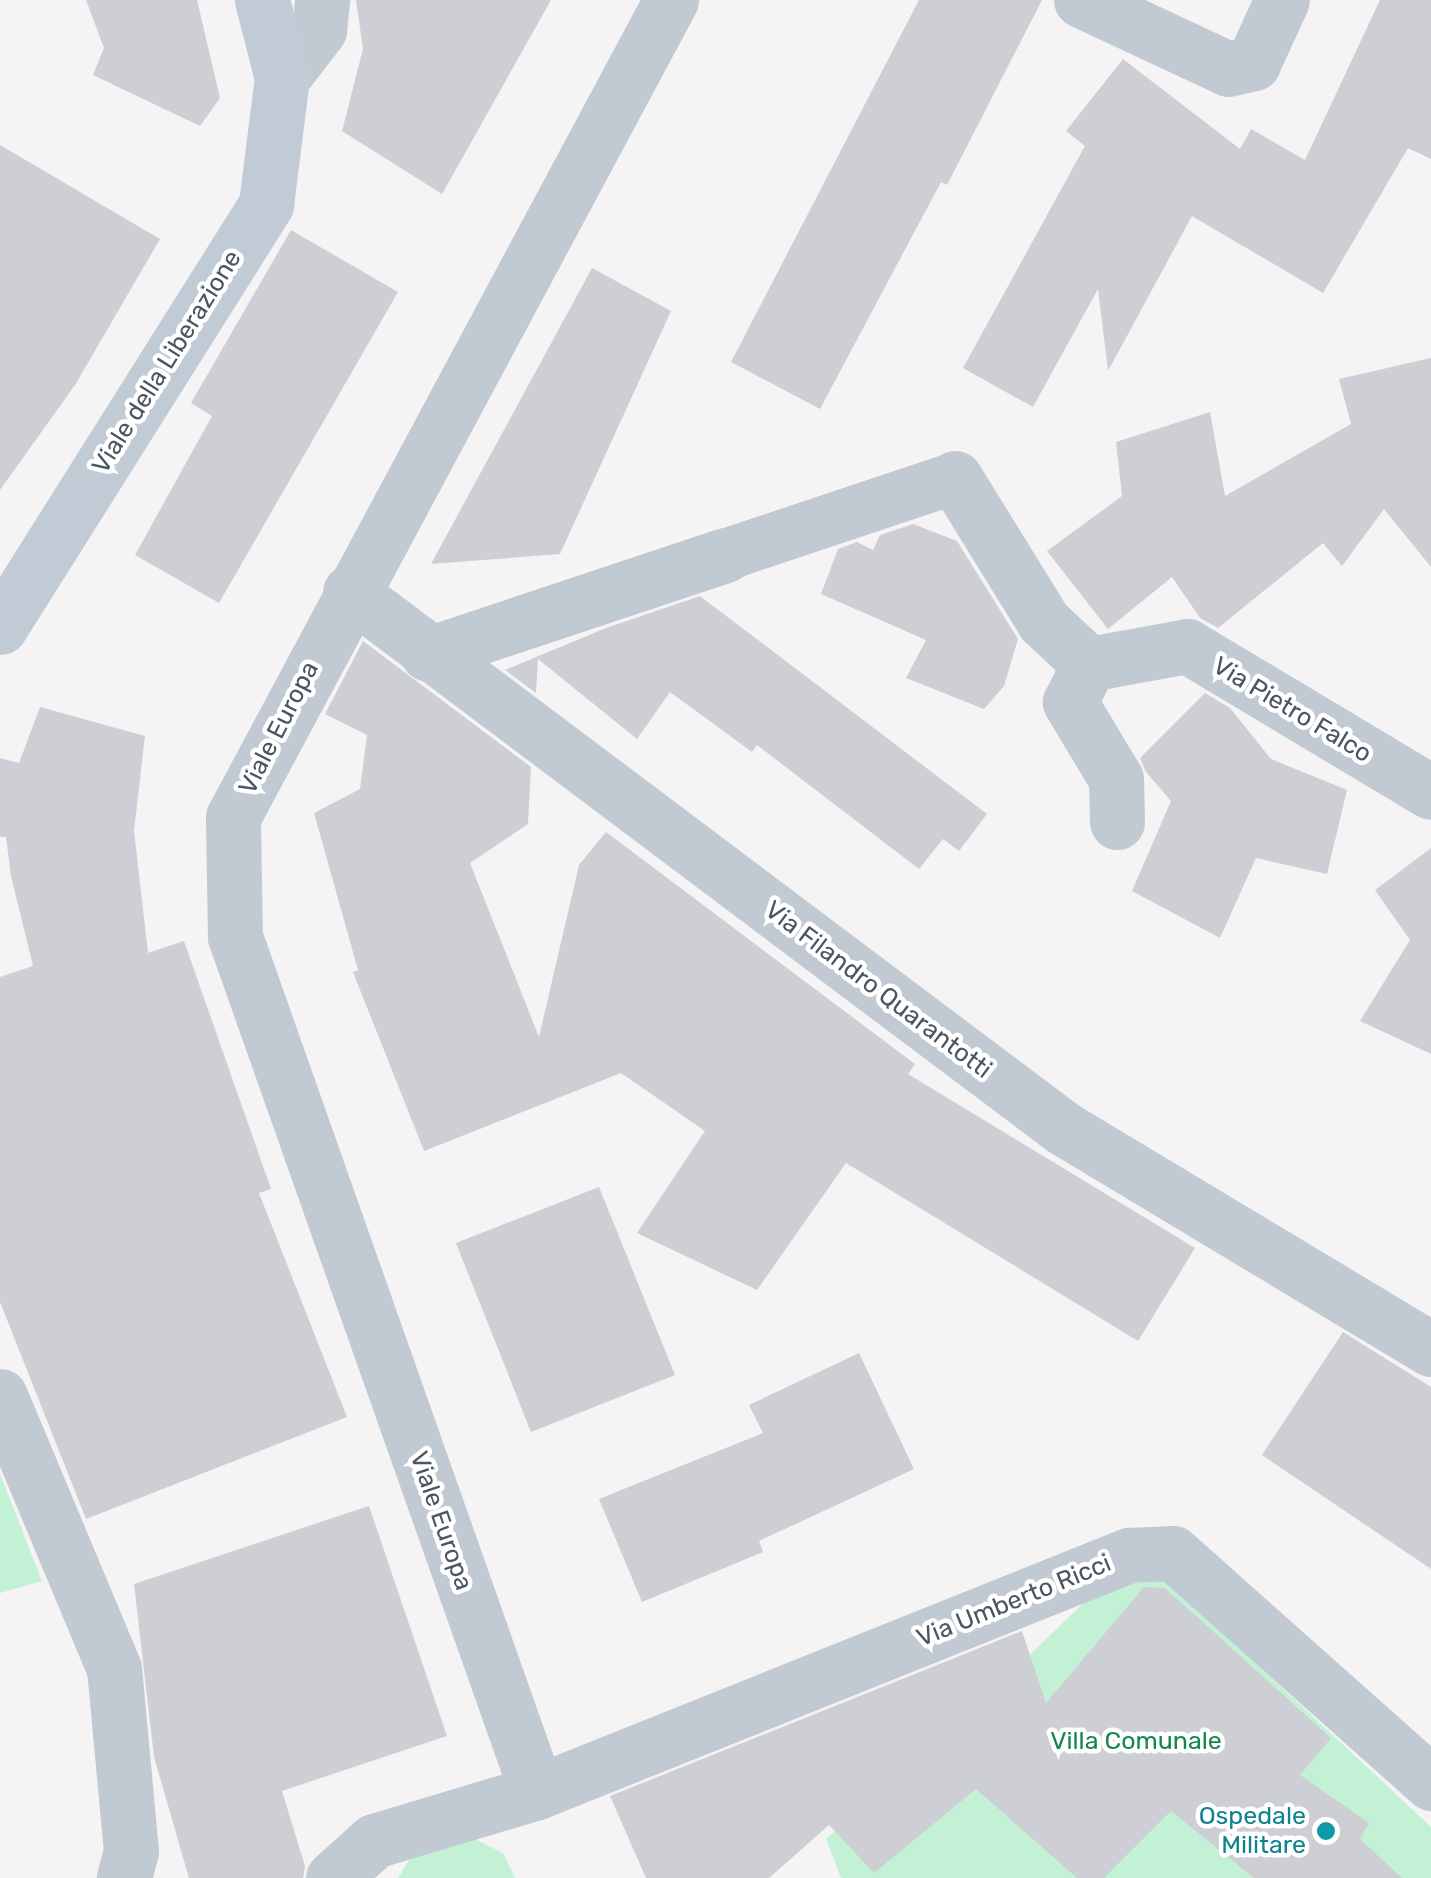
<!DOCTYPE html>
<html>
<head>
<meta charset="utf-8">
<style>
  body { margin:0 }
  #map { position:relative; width:1431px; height:1878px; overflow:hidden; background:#f5f3f3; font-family:Rubik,sans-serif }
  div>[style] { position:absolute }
  .green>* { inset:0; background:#c3f1d5 }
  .building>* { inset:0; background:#cdcfd5 }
  .pedestrian>* { height:52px; margin:-26px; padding:0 26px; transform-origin:26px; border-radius:26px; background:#c1cad2 }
  .minor>* { height:55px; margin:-27.5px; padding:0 27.5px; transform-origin:27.5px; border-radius:27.5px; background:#c1cad2 }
  .tertiary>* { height:55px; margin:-27.5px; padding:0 27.5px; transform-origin:27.5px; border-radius:27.5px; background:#c1cad2 }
  .secondary>* { height:55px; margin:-27.5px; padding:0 27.5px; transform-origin:27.5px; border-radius:27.5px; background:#c1cbd6 }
  .dots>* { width:28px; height:28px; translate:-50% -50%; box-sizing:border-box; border:5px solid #fff; border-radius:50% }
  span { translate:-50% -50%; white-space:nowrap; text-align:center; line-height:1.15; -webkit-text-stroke:9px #fff; paint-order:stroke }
  .street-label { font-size:25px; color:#4a5661 }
  .park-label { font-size:25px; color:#17864f }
  .culture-label { font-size:25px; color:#0d838f }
  .right { translate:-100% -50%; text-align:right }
</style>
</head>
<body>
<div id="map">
  <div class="green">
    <i style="clip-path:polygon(0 1474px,42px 1581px,0 1593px)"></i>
    <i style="clip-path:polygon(1168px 1581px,1431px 1827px,1431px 1878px,841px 1878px,826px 1839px,973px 1710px,1102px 1585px)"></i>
    <i style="clip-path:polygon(469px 1836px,503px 1853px,515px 1878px,398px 1878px,410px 1859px)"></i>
  </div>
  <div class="building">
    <i style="clip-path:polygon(86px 0,197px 0,220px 98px,200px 126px,93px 75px,104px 48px)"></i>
    <i style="clip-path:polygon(356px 0,551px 0,442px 194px,342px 131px,363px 49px)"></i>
    <i style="clip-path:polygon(919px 0,1042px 0,947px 185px,941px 182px,820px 409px,731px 362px)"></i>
    <i style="clip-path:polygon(1380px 0,1431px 0,1431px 159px,1408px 148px,1323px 293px,1192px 216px,1108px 371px,1098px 289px,1033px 407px,963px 368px,1085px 146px,1066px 131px,1123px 59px,1240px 149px,1251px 129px,1305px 160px)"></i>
    <i style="clip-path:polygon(0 145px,160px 239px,75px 385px,0 490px)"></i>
    <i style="clip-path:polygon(291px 230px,398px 292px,219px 603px,135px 555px,212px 416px,191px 403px)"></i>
    <i style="clip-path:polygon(592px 268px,671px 311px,560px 554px,431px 564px)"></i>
    <i style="clip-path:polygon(1431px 358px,1431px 567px,1384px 509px,1342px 566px,1323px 543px,1218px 628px,1200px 618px,1172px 577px,1108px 629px,1047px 551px,1122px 496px,1116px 442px,1210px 412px,1225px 496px,1351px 424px,1339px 379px)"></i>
    <i style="clip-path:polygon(913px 524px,957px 541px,1018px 639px,1004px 686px,984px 709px,906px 678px,926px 640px,821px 594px,838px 549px,857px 542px,873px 550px,880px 535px)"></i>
    <i style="clip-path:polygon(700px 596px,987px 814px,959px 851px,943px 839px,919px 869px,757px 745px,752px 752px,670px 692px,637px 739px,538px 659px,536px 693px,505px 670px,606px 628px)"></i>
    <i style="clip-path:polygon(363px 641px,531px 767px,528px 824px,470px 863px,539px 1037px,579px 865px,606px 832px,915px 1064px,908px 1074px,1195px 1248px,1138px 1341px,846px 1163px,757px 1290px,637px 1233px,705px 1131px,621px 1073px,424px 1151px,353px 972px,358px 970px,314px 813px,360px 789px,367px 735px,325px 714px)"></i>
    <i style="clip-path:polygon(1205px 693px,1230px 708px,1271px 759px,1347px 790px,1327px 874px,1256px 858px,1220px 938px,1132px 891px,1171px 801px,1146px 772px,1140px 758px)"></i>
    <i style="clip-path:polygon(40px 707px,145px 736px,134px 831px,148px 953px,184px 941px,271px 1189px,259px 1193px,347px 1417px,86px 1519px,0 1302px,0 977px,33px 966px,11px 876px,6px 837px,0 837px,0 758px,19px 763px)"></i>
    <i style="clip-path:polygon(1431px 848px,1431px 1054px,1360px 1021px,1410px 940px,1375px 890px)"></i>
    <i style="clip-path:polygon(599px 1187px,675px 1375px,531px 1432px,456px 1243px)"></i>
    <i style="clip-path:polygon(1343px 1332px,1431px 1387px,1431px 1569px,1262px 1455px)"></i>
    <i style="clip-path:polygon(859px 1353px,914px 1469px,759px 1541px,763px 1552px,642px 1602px,599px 1499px,763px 1433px,749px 1405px)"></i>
    <i style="clip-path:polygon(369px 1506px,447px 1736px,282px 1791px,305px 1866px,303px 1878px,189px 1878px,154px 1757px,134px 1584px)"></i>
    <i style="clip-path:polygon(1144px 1587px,1165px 1588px,1331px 1738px,1300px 1775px,1369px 1823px,1360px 1839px,1402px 1878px,1254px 1878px,1171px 1811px,1104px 1878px,1077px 1878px,976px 1789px,874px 1873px,829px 1825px,769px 1878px,646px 1878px,610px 1796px,1022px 1631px,1046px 1703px)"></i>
  </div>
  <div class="pedestrian">
    <i style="left:725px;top:555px;width:243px;rotate:-18.5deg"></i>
  </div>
  <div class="minor">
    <i style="left:1081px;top:0;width:162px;rotate:25.1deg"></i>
    <i style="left:1228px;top:69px;width:26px;rotate:-13deg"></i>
    <i style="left:1253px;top:63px;width:69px;rotate:-65.3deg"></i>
    <i style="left:955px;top:478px;width:169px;rotate:58.3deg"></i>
    <i style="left:1044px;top:622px;width:62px;rotate:43deg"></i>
    <i style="left:350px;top:592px;width:892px;rotate:36.93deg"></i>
    <i style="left:1063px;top:1128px;width:429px;rotate:31deg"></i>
    <i style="left:428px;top:654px;width:313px;rotate:-18.4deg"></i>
    <i style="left:1117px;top:822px;width:43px;rotate:-91.3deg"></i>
    <i style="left:1116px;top:779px;width:90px;rotate:-120.9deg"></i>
    <i style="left:1070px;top:702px;width:42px;rotate:-63.4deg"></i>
    <i style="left:1089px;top:664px;width:100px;rotate:-10.4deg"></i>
    <i style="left:1187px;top:646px;width:284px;rotate:30.9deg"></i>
  </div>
  <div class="tertiary">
    <i style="left:282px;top:78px;width:61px;rotate:-52.4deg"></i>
    <i style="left:319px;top:30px;width:30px;rotate:-84deg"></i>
    <i style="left:0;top:1396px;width:295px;rotate:67.3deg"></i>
    <i style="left:114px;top:1668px;width:184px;rotate:84.7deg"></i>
    <i style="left:131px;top:1851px;width:28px;rotate:105deg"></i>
    <i style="left:537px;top:1792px;width:907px;rotate:-109.45deg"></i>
    <i style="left:235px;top:937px;width:120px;rotate:-91deg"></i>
    <i style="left:233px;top:817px;width:927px;rotate:-61.8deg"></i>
    <i style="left:333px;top:1878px;width:55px;rotate:-42.1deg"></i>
    <i style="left:374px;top:1841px;width:170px;rotate:-16.7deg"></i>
    <i style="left:537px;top:1792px;width:638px;rotate:-21.82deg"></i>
    <i style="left:1129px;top:1555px;width:44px;rotate:-2.6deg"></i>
    <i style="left:1173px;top:1553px;width:346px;rotate:41.7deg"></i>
  </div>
  <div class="secondary">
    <i style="left:0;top:627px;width:500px;rotate:-57.8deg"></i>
    <i style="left:266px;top:204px;width:127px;rotate:-82.8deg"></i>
    <i style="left:282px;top:78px;width:81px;rotate:-104.4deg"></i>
  </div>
  <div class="dots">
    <i style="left:1326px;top:1831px;background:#0f9aa8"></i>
  </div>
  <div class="street-label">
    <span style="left:167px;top:362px;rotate:-58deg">Viale della Liberazione</span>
    <span style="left:1292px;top:710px;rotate:31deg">Via Pietro Falco</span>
    <span style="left:279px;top:728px;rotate:-63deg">Viale Europa</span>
    <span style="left:878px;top:990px;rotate:37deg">Via Filandro Quarantotti</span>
    <span style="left:441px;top:1521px;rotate:71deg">Viale Europa</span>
    <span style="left:1014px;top:1601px;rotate:-22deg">Via Umberto Ricci</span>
  </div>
  <div class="park-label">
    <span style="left:1136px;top:1741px">Villa Comunale</span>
  </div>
  <div class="culture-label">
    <span class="right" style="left:1306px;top:1831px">Ospedale<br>Militare</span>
  </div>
</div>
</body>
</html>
